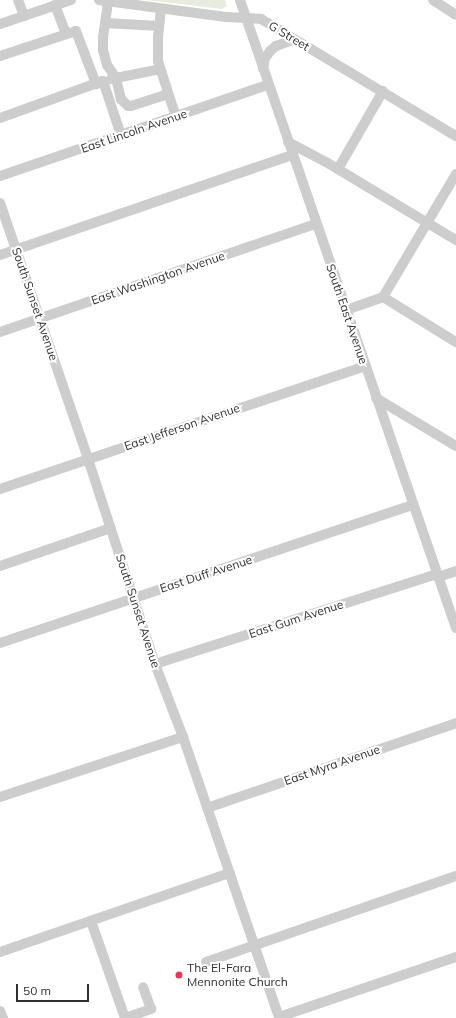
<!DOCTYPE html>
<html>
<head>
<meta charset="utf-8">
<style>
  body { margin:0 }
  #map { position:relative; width:456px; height:1018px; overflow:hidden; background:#fff; font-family:Mulish,sans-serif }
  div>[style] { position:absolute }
  .green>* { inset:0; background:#e8ecde }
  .minor>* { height:10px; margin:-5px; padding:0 5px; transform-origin:5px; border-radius:5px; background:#cdcdcd }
  .dots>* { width:11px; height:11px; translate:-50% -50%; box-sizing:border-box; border:2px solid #fff; border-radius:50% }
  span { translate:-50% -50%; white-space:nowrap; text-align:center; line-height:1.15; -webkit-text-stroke:4px #fff; paint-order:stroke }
  .street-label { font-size:12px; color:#303030 }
  .poi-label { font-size:12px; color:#303030 }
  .left { translate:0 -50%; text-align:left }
  .scale { position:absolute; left:16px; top:984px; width:73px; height:18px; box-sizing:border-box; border:2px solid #303030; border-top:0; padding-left:5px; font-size:12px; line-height:14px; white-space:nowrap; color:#303030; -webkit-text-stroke:3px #fff; paint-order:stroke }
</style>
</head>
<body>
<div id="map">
  <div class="green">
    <i style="clip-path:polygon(146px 0,225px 0,227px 6px,222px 9px)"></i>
  </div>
  <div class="minor">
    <i style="left:18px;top:0;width:17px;rotate:69deg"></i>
    <i style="left:99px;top:0;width:128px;rotate:7.6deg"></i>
    <i style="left:226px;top:17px;width:35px;rotate:3deg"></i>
    <i style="left:261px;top:19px;width:227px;rotate:31deg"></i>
    <i style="left:240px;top:0;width:664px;rotate:71.02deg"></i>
    <i style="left:433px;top:0;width:27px;rotate:33deg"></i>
    <i style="left:108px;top:2px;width:35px;rotate:98deg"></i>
    <i style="left:103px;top:37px;width:13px;rotate:90deg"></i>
    <i style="left:103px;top:50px;width:16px;rotate:75deg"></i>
    <i style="left:107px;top:65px;width:16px;rotate:55deg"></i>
    <i style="left:116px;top:78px;width:22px;rotate:77deg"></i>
    <i style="left:121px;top:99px;width:10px;rotate:45deg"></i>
    <i style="left:128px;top:106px;width:3px"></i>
    <i style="left:131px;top:106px;width:39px;rotate:-18deg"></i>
    <i style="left:55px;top:5px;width:31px;rotate:69deg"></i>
    <i style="left:161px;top:9px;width:29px;rotate:96deg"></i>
    <i style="left:158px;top:38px;width:23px;rotate:90deg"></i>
    <i style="left:158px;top:61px;width:59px;rotate:72.2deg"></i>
    <i style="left:105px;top:23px;width:54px;rotate:3.2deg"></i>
    <i style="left:0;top:24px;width:75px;rotate:-18.7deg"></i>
    <i style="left:0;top:56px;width:80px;rotate:-18.2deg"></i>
    <i style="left:76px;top:31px;width:57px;rotate:69.3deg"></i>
    <i style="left:263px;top:69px;width:11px;rotate:-80deg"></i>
    <i style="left:265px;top:58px;width:9px;rotate:-54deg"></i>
    <i style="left:270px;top:51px;width:8px;rotate:-40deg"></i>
    <i style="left:276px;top:46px;width:20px;rotate:-20deg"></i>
    <i style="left:111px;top:79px;width:50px;rotate:-11.5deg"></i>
    <i style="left:0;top:118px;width:109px;rotate:-19.8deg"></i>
    <i style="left:103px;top:81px;width:57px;rotate:71.6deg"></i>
    <i style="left:288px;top:142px;width:43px;rotate:27.8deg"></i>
    <i style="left:326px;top:162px;width:152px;rotate:31deg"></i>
    <i style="left:338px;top:169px;width:90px;rotate:-60deg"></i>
    <i style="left:0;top:176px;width:283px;rotate:-18.8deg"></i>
    <i style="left:0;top:203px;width:271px;rotate:71deg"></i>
    <i style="left:88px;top:459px;width:216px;rotate:71.9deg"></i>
    <i style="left:155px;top:664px;width:78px;rotate:69deg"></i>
    <i style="left:183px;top:737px;width:297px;rotate:71.1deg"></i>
    <i style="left:0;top:255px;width:309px;rotate:-18.9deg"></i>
    <i style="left:383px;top:297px;width:86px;rotate:31.7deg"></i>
    <i style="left:346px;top:310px;width:39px;rotate:-19deg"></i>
    <i style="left:383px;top:297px;width:143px;rotate:-59.3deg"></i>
    <i style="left:0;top:332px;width:333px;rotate:-18.9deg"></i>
    <i style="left:376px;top:398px;width:93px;rotate:31deg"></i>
    <i style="left:0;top:489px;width:385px;rotate:-18.6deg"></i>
    <i style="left:0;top:566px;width:117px;rotate:-18.9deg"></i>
    <i style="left:438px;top:577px;width:19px;rotate:-18deg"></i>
    <i style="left:0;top:643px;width:435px;rotate:-18.5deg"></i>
    <i style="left:155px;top:664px;width:296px;rotate:-17.7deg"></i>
    <i style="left:0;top:797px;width:193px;rotate:-18.2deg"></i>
    <i style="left:207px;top:808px;width:263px;rotate:-18.8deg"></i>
    <i style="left:91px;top:921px;width:103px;rotate:70.7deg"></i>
    <i style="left:0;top:952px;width:243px;rotate:-19deg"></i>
    <i style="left:206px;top:962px;width:264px;rotate:-19deg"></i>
    <i style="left:0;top:1011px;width:8px;rotate:67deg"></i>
    <i style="left:279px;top:1017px;width:187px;rotate:-18.7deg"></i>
    <i style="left:125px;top:1018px;width:28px;rotate:-19deg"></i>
    <i style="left:151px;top:1009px;width:23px;rotate:-110deg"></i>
  </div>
  <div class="dots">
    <i style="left:179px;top:975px;background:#e13862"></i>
  </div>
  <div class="street-label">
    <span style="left:289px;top:36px;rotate:31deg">G Street</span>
    <span style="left:134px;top:131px;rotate:-19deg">East Lincoln Avenue</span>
    <span style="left:158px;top:278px;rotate:-19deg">East Washington Avenue</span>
    <span style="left:35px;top:304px;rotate:71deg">South Sunset Avenue</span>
    <span style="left:347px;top:314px;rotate:71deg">South East Avenue</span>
    <span style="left:182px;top:427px;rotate:-19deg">East Jefferson Avenue</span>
    <span style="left:206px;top:574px;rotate:-18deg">East Duff Avenue</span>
    <span style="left:138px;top:611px;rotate:72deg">South Sunset Avenue</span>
    <span style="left:296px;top:619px;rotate:-18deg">East Gum Avenue</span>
    <span style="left:332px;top:765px;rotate:-19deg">East Myra Avenue</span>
  </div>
  <div class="poi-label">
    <span class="left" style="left:187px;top:975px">The El-Fara<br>Mennonite Church</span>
  </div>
  <div class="scale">50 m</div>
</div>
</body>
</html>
